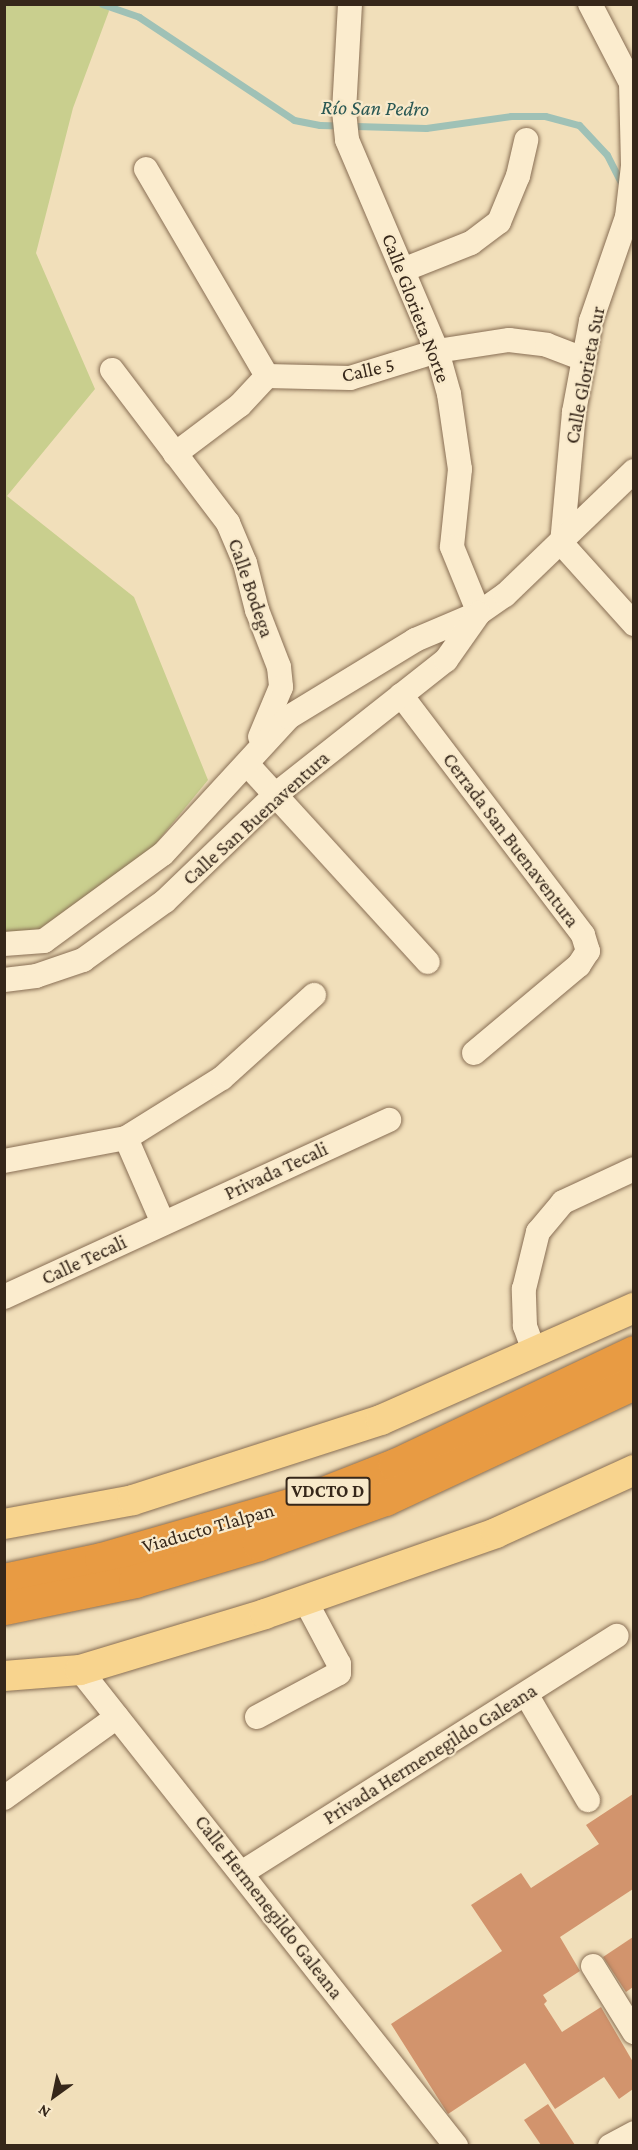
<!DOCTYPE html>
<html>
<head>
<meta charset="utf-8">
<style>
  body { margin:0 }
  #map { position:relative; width:638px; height:2150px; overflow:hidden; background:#f1dfba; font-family:"Crimson Pro",serif }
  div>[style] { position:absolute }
  .green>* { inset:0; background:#c9cf8e }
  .stream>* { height:7px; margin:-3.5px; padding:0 3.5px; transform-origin:3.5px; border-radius:3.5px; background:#9fc1b6 }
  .building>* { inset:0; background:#d2946d }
  .roads { filter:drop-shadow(0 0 2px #886e54) drop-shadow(0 0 2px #886e54) }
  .minor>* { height:24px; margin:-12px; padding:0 12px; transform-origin:12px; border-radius:12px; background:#fbecce }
  .major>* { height:30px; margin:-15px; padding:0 15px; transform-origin:15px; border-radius:15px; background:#f8d48e }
  .highway>* { height:33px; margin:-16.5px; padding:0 16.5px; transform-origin:16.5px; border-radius:16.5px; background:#e89b43 }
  span { translate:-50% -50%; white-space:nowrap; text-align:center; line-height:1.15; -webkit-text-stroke:4.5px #f8e9ca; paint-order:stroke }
  .shield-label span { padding:2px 4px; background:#f8e9ca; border:2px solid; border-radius:4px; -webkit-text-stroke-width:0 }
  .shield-label { font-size:18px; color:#36271a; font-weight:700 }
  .street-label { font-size:20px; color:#36271a }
  .water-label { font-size:21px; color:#285753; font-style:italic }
  .frame { position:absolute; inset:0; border:6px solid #36271a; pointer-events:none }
  .north { position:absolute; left:24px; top:2066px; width:60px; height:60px; -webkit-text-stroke:4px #f8e9ca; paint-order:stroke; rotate:213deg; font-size:16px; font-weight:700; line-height:24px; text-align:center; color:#36271a }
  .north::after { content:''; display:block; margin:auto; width:21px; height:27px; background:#36271a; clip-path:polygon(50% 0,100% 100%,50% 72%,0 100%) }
</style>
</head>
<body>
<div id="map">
  <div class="green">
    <i style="clip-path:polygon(4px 5px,107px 5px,109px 11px,73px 108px,36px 253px,95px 389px,7px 496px,134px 597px,208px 780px,153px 847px,20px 943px,4px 945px)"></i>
  </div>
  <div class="stream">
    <i style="left:102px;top:4px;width:39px;rotate:19deg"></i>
    <i style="left:139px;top:17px;width:186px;rotate:33.6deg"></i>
    <i style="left:294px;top:120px;width:26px;rotate:11deg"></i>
    <i style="left:320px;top:125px;width:106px;rotate:1.6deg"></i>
    <i style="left:426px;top:128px;width:86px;rotate:-8deg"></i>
    <i style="left:511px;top:116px;width:34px"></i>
    <i style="left:545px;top:116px;width:35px;rotate:15deg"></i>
    <i style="left:579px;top:125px;width:41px;rotate:47deg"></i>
    <i style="left:607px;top:155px;width:36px;rotate:63deg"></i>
  </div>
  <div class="building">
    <i style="clip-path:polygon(633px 1794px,633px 1889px,560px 1937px,580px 1971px,543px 1995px,547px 2001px,544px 2004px,562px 2032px,601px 2007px,633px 2062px,633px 2089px,619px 2099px,604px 2077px,555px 2109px,525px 2063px,448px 2114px,391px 2024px,502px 1951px,471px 1905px,521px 1873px,531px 1888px,599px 1844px,586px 1825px)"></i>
    <i style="clip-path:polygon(633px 1937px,633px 1987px,626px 1992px,603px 1957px)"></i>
    <i style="clip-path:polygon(548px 2104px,575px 2145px,541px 2145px,524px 2120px)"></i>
  </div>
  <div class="roads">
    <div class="minor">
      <i style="left:350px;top:4px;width:107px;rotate:93.2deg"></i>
      <i style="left:344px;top:111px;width:29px;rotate:84deg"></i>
      <i style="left:347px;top:140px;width:229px;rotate:66.9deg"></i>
      <i style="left:437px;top:351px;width:45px;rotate:74.4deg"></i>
      <i style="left:449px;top:394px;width:76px;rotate:81.7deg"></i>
      <i style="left:460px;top:469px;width:78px;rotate:95.9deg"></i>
      <i style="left:452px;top:547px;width:71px;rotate:67.8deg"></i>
      <i style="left:590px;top:4px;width:89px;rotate:62.6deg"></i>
      <i style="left:631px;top:83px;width:83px;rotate:88.6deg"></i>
      <i style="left:633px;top:166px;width:51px;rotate:96.7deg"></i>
      <i style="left:627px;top:217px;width:110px;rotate:109.1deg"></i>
      <i style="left:591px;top:321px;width:93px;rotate:100.6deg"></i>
      <i style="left:574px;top:412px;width:133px;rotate:95.2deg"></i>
      <i style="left:562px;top:544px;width:108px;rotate:48deg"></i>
      <i style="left:146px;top:169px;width:240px;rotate:59.7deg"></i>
      <i style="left:403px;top:270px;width:73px;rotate:-21.7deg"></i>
      <i style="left:471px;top:243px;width:35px;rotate:-37deg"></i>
      <i style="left:499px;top:222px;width:50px;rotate:-67.6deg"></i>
      <i style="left:518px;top:176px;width:37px;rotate:-77deg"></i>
      <i style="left:112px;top:370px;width:192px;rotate:52.8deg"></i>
      <i style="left:228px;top:523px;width:43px;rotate:67deg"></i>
      <i style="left:245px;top:563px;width:49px;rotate:75.7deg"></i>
      <i style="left:257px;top:610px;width:61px;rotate:68.9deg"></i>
      <i style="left:279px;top:667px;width:20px;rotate:84deg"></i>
      <i style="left:281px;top:687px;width:54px;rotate:112.8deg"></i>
      <i style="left:175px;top:454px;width:81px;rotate:-37deg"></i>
      <i style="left:240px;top:405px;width:40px;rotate:-47deg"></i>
      <i style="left:267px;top:376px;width:83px;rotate:1.4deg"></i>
      <i style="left:350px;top:378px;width:91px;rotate:-17.2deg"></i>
      <i style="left:437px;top:351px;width:73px;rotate:-8.7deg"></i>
      <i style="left:509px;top:340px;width:38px;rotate:7deg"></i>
      <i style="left:547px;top:345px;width:40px;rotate:21deg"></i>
      <i style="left:401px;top:695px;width:301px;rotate:52.8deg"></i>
      <i style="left:583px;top:935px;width:17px;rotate:73deg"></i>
      <i style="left:588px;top:951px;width:17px;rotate:123deg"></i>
      <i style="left:579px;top:965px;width:137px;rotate:140deg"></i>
      <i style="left:247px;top:764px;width:268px;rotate:47.6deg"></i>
      <i style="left:4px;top:944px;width:40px;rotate:-4.3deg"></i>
      <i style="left:44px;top:941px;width:147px;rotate:-36.2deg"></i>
      <i style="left:163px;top:854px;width:186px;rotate:-47.4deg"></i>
      <i style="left:289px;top:717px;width:148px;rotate:-31.4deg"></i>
      <i style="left:415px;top:640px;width:69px;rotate:-22.9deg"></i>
      <i style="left:479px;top:613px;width:32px;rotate:-35deg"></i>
      <i style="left:505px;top:595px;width:179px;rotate:-43.9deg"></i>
      <i style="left:4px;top:980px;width:32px;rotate:-7deg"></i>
      <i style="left:36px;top:976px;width:50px;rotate:-18.8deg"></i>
      <i style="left:83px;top:960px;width:101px;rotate:-35.7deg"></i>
      <i style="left:165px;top:901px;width:153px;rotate:-43.9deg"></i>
      <i style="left:275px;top:795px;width:218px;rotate:-38.3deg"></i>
      <i style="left:446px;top:660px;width:57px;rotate:-54.9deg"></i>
      <i style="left:126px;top:1138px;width:93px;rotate:66.5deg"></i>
      <i style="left:4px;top:1161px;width:124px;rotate:-10.7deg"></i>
      <i style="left:126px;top:1138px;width:113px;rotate:-32deg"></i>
      <i style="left:222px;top:1078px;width:124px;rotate:-42.1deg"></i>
      <i style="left:4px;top:1297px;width:424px;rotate:-24.7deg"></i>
      <i style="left:534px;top:1351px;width:27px;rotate:-110deg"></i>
      <i style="left:525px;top:1326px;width:37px;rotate:-92deg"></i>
      <i style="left:524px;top:1289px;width:59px;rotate:-76.2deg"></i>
      <i style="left:538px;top:1232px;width:39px;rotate:-50deg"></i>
      <i style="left:563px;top:1202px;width:78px;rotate:-24.9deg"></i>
      <i style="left:80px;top:1670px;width:607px;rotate:51.69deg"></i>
      <i style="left:526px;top:1694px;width:123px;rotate:59.7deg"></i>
      <i style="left:257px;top:1717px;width:93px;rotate:-28.2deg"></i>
      <i style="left:339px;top:1673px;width:9px;rotate:-90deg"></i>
      <i style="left:339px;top:1664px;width:72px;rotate:-118deg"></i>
      <i style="left:4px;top:1798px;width:139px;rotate:-35.6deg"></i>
      <i style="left:243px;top:1872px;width:442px;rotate:-32.3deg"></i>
      <i style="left:593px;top:1966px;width:78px;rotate:58.2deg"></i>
      <i style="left:610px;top:2146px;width:27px;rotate:-28deg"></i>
    </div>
    <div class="major">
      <i style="left:4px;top:1524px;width:131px;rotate:-10.5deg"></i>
      <i style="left:133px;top:1500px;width:261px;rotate:-17.9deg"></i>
      <i style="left:381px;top:1420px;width:277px;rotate:-23.9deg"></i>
      <i style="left:4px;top:1676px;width:76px;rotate:-4.5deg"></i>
      <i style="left:80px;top:1670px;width:193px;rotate:-16.8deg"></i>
      <i style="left:265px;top:1614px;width:245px;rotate:-19.3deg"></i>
      <i style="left:496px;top:1533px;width:152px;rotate:-24.5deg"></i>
    </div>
    <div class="highway">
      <i style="left:4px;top:1580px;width:99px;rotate:-12.2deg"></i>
      <i style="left:101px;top:1559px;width:210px;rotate:-16deg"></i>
      <i style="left:303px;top:1501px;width:99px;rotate:-21.4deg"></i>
      <i style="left:395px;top:1465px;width:264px;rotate:-25.3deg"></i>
      <i style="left:4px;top:1608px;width:134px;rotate:-11.6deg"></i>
      <i style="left:135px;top:1581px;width:129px;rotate:-16.6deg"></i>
      <i style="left:259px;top:1544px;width:134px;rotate:-19.7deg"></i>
      <i style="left:385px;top:1499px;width:275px;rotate:-25deg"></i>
    </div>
  </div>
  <div class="shield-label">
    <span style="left:328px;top:1491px">VDCTO D</span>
  </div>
  <div class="street-label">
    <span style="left:416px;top:308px;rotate:69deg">Calle Glorieta Norte</span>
    <span style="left:368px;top:370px;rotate:-12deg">Calle 5</span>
    <span style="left:585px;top:375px;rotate:-79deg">Calle Glorieta Sur</span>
    <span style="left:251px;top:588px;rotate:71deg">Calle Bodega</span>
    <span style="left:256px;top:818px;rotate:-42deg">Calle San Buenaventura</span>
    <span style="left:511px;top:840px;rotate:53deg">Cerrada San Buenaventura</span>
    <span style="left:276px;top:1171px;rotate:-25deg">Privada Tecali</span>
    <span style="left:84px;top:1260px;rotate:-25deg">Calle Tecali</span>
    <span style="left:208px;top:1528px;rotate:-16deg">Viaducto Tlalpan</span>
    <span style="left:430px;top:1754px;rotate:-32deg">Privada Hermenegildo Galeana</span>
    <span style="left:269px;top:1907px;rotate:52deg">Calle Hermenegildo Galeana</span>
  </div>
  <div class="water-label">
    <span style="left:375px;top:108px;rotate:1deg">Río San Pedro</span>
  </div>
  <div class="frame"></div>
  <div class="north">N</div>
</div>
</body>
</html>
